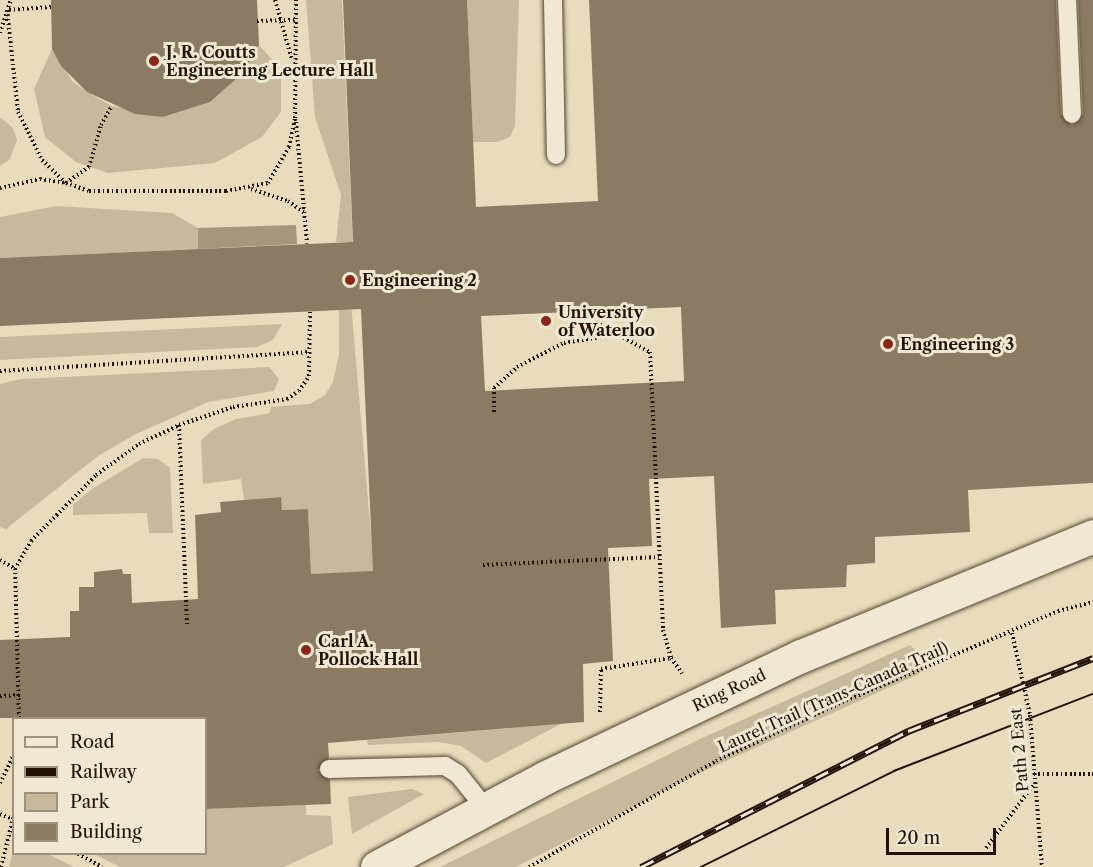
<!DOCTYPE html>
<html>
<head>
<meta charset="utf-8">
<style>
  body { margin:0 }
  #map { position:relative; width:1093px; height:867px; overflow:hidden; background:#e8dcbc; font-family:"Libre Caslon Text",serif }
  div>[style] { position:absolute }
  .green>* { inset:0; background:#c7ba9c }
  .water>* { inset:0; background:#a5977c }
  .building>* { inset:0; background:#8a7b62 }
  .path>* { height:4px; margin-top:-2px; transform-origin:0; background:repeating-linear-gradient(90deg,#241200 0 1.5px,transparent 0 4.5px) }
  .roads { filter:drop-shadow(0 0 2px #55442f) drop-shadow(0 0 2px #55442f) }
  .service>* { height:18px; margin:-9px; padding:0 9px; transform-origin:9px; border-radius:9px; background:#f0e8d3 }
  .minor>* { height:33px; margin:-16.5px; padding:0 16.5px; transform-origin:16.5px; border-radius:16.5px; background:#f0e8d3 }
  .tram>* { height:1.5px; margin:-0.75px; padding:0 0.75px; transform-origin:0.75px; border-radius:0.75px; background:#241200 }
  .rail>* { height:7px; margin-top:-3.5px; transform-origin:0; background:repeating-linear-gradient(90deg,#f0e8d3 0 14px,#241200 0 28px); box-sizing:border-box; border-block:2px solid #241200 }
  .dots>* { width:16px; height:16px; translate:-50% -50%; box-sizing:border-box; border:3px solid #f0e8d3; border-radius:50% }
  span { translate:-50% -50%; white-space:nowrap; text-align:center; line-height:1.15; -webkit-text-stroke:6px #f0e8d3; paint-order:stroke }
  .poi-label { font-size:16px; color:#241200; font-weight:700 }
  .left { translate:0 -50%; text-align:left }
  .street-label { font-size:16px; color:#241200 }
  .legend { position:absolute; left:12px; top:717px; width:195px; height:138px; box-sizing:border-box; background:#f0e8d3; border:2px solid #9e927f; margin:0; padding:8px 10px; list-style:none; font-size:18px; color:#241200 }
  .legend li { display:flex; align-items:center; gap:12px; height:30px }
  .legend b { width:30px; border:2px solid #9e927f }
  .scale { position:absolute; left:886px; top:828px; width:110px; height:27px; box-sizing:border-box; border:3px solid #241200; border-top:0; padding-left:8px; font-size:18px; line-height:21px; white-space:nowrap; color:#241200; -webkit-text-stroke:4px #f0e8d3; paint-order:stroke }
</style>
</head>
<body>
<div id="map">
  <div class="green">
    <i style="clip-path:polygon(306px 0,342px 0,353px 249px,348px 250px,347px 242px,336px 242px,341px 195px,315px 117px)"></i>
    <i style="clip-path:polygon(467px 0,519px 0,515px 126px,510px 137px,497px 142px,473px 142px)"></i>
    <i style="clip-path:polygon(259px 45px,281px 70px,281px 112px,262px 137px,215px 163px,108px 173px,76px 162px,45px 137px,34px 89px,52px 49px,72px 81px,87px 92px,112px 106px,163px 117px,210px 102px,244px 72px)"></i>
    <i style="clip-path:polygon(0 117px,13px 128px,17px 140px,10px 159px,0 166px)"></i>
    <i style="clip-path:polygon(56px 206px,172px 213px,198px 228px,198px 249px,0 258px,0 217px)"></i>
    <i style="clip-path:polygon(351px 303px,373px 558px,376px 584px,338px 584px,337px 573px,311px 574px,308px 509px,282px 510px,280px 497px,244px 500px,241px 479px,203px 484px,201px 440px,214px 429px,236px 419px,270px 413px,271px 407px,310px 404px,325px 395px,333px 382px,339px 354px,339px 310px,351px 310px)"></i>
    <i style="clip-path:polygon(282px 324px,273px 340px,257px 347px,0 360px,0 337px)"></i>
    <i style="clip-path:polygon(269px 367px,279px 379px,274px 391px,208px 402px,136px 434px,98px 456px,6px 529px,0 527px,0 384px,21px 379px)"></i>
    <i style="clip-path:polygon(143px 458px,158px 459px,170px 468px,173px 533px,149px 533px,147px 513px,73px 515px,73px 505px,92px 489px)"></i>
    <i style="clip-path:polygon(910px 645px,928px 662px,919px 674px,695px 775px,516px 867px,440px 867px,702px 738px)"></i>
    <i style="clip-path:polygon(561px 724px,486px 763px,461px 746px,439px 742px,368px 745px,367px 740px)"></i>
    <i style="clip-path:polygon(412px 789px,424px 794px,352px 834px,348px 797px)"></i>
    <i style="clip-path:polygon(306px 805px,306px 815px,331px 816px,333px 844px,284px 867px,120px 867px,94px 854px,206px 854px,206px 809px)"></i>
    <i style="clip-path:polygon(13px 852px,48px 854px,74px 867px,9px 867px)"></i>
  </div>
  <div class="water">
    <i style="clip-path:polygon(296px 225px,297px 244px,198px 249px,198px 228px)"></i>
  </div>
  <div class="building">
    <i style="clip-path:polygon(51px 0,257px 0,259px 45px,244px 72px,210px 102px,163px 117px,135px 114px,87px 92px,61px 66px,52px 49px)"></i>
    <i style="clip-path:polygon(evenodd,343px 0,467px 0,476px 207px,598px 201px,589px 0,1056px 0,1061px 114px,1072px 125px,1083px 114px,1078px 0,1093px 0,1093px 483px,968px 490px,970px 532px,875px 537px,875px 563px,847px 565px,846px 587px,775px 590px,776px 624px,721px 628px,714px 476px,649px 479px,652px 546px,608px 548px,613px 661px,583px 664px,584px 722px,328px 743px,329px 758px,318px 770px,330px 780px,331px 804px,206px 809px,206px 718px,0 718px,0 640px,70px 637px,70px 611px,79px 611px,79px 587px,94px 587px,94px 572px,122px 569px,123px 574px,131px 574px,132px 603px,198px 599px,195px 515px,221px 512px,220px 502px,281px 497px,282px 510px,308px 509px,311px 574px,373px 571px,361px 309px,0 326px,0 258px,353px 242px,343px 0,681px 307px,684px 381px,485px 391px,481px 316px,681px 307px)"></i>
  </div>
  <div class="path">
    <i style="left:275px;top:0;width:62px;rotate:74.2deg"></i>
    <i style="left:51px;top:7px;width:44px;rotate:176.1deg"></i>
    <i style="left:7px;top:10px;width:103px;rotate:83.8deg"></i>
    <i style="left:18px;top:112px;width:54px;rotate:63.4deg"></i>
    <i style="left:42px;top:160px;width:33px;rotate:44deg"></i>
    <i style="left:66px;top:183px;width:24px;rotate:19deg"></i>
    <i style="left:89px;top:191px;width:137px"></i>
    <i style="left:226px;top:191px;width:43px;rotate:-10.8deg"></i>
    <i style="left:268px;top:183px;width:42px;rotate:-59.7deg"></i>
    <i style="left:289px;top:147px;width:30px;rotate:-78deg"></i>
    <i style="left:295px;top:118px;width:118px;rotate:-89.5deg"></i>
    <i style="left:257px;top:21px;width:38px;rotate:-2deg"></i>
    <i style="left:0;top:33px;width:35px;rotate:-72deg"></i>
    <i style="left:296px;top:122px;width:122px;rotate:84.8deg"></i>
    <i style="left:0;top:188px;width:41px;rotate:-12.7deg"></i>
    <i style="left:40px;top:179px;width:26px;rotate:9deg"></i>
    <i style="left:66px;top:183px;width:28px;rotate:-35deg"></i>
    <i style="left:89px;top:167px;width:44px;rotate:-74.1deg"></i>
    <i style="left:101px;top:125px;width:22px;rotate:-60deg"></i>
    <i style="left:251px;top:189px;width:39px;rotate:18deg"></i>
    <i style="left:288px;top:201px;width:22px;rotate:36deg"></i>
    <i style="left:590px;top:311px;width:9px;rotate:77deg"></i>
    <i style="left:592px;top:320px;width:66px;rotate:28.9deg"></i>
    <i style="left:650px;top:352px;width:278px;rotate:87.3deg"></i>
    <i style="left:663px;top:630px;width:29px;rotate:74deg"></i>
    <i style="left:671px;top:658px;width:19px;rotate:54deg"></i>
    <i style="left:0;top:371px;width:310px;rotate:-3.5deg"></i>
    <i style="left:494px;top:412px;width:24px;rotate:-90deg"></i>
    <i style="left:494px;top:388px;width:31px;rotate:-42deg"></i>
    <i style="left:517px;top:367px;width:53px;rotate:-27.1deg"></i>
    <i style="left:564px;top:343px;width:56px;rotate:-9.3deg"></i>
    <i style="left:179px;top:425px;width:201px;rotate:87.7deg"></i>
    <i style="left:0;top:560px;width:17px;rotate:31deg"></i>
    <i style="left:483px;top:565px;width:176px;rotate:-2.6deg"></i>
    <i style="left:1012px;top:633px;width:84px;rotate:77.6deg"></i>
    <i style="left:1030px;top:715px;width:152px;rotate:85.5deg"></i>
    <i style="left:0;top:696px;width:20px;rotate:-3deg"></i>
    <i style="left:600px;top:712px;width:43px;rotate:-88.7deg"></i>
    <i style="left:601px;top:669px;width:71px;rotate:-8.9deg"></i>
    <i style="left:19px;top:718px;width:149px;rotate:-91.5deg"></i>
    <i style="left:15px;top:569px;width:32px;rotate:-60deg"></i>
    <i style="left:31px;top:541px;width:93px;rotate:-45.4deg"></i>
    <i style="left:96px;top:475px;width:53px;rotate:-35.8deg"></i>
    <i style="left:139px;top:444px;width:44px;rotate:-25.4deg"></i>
    <i style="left:179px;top:425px;width:57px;rotate:-18.4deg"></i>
    <i style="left:233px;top:407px;width:55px;rotate:-8.4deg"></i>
    <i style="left:287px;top:399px;width:14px;rotate:-34deg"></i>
    <i style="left:299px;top:391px;width:18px;rotate:-56deg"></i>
    <i style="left:309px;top:376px;width:64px;rotate:-89.1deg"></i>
    <i style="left:1034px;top:774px;width:59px"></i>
    <i style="left:0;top:783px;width:32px;rotate:-64deg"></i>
    <i style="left:0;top:814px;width:14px;rotate:21deg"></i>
    <i style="left:986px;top:848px;width:80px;rotate:-53.1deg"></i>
    <i style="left:78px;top:854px;width:27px;rotate:28deg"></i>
    <i style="left:1px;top:867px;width:54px;rotate:-76deg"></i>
    <i style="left:529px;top:867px;width:215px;rotate:-29.5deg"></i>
    <i style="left:716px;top:761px;width:135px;rotate:-25deg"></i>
    <i style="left:838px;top:704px;width:239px;rotate:-22.9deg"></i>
    <i style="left:1058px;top:611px;width:36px;rotate:-14deg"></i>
  </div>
  <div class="roads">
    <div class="service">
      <i style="left:553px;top:0;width:155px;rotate:88.9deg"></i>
      <i style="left:1067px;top:0;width:114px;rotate:87.5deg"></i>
      <i style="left:329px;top:769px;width:116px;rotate:-1.5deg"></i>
      <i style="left:445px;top:766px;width:15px;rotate:32deg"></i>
      <i style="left:458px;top:774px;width:45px;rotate:51.3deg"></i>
    </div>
    <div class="minor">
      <i style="left:377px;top:867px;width:191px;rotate:-28deg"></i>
      <i style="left:546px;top:777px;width:282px;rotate:-25.4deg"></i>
      <i style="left:801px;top:656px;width:316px;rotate:-22.3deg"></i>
    </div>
  </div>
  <div class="tram">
    <i style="left:701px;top:867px;width:216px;rotate:-26.4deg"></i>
    <i style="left:894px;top:771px;width:213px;rotate:-21.2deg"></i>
  </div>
  <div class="rail">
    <i style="left:641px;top:867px;width:300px;rotate:-27deg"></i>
    <i style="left:908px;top:731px;width:199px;rotate:-21.5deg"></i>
  </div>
  <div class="dots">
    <i style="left:154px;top:61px;background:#8f2418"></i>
    <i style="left:350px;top:280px;background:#8f2418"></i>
    <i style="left:546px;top:321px;background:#8f2418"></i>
    <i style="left:888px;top:344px;background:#8f2418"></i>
    <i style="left:306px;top:650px;background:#8f2418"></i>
  </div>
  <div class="poi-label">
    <span class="left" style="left:166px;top:61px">J. R. Coutts<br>Engineering Lecture Hall</span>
    <span class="left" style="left:362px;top:280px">Engineering 2</span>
    <span class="left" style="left:558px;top:321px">University<br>of Waterloo</span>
    <span class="left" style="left:900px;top:344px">Engineering 3</span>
    <span class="left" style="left:318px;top:650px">Carl A.<br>Pollock Hall</span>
  </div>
  <div class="street-label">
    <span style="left:729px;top:690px;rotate:-25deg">Ring Road</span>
    <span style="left:833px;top:697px;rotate:-24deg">Laurel Trail (Trans-Canada Trail)</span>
    <span style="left:1019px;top:750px;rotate:-95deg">Path 2 East</span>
  </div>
  <ul class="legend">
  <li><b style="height:8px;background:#f0e8d3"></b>Road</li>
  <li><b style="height:8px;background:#241200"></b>Railway</li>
  <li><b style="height:16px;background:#c7ba9c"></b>Park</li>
  <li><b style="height:16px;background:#8a7b62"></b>Building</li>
  </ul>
  <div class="scale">20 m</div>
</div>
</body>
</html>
